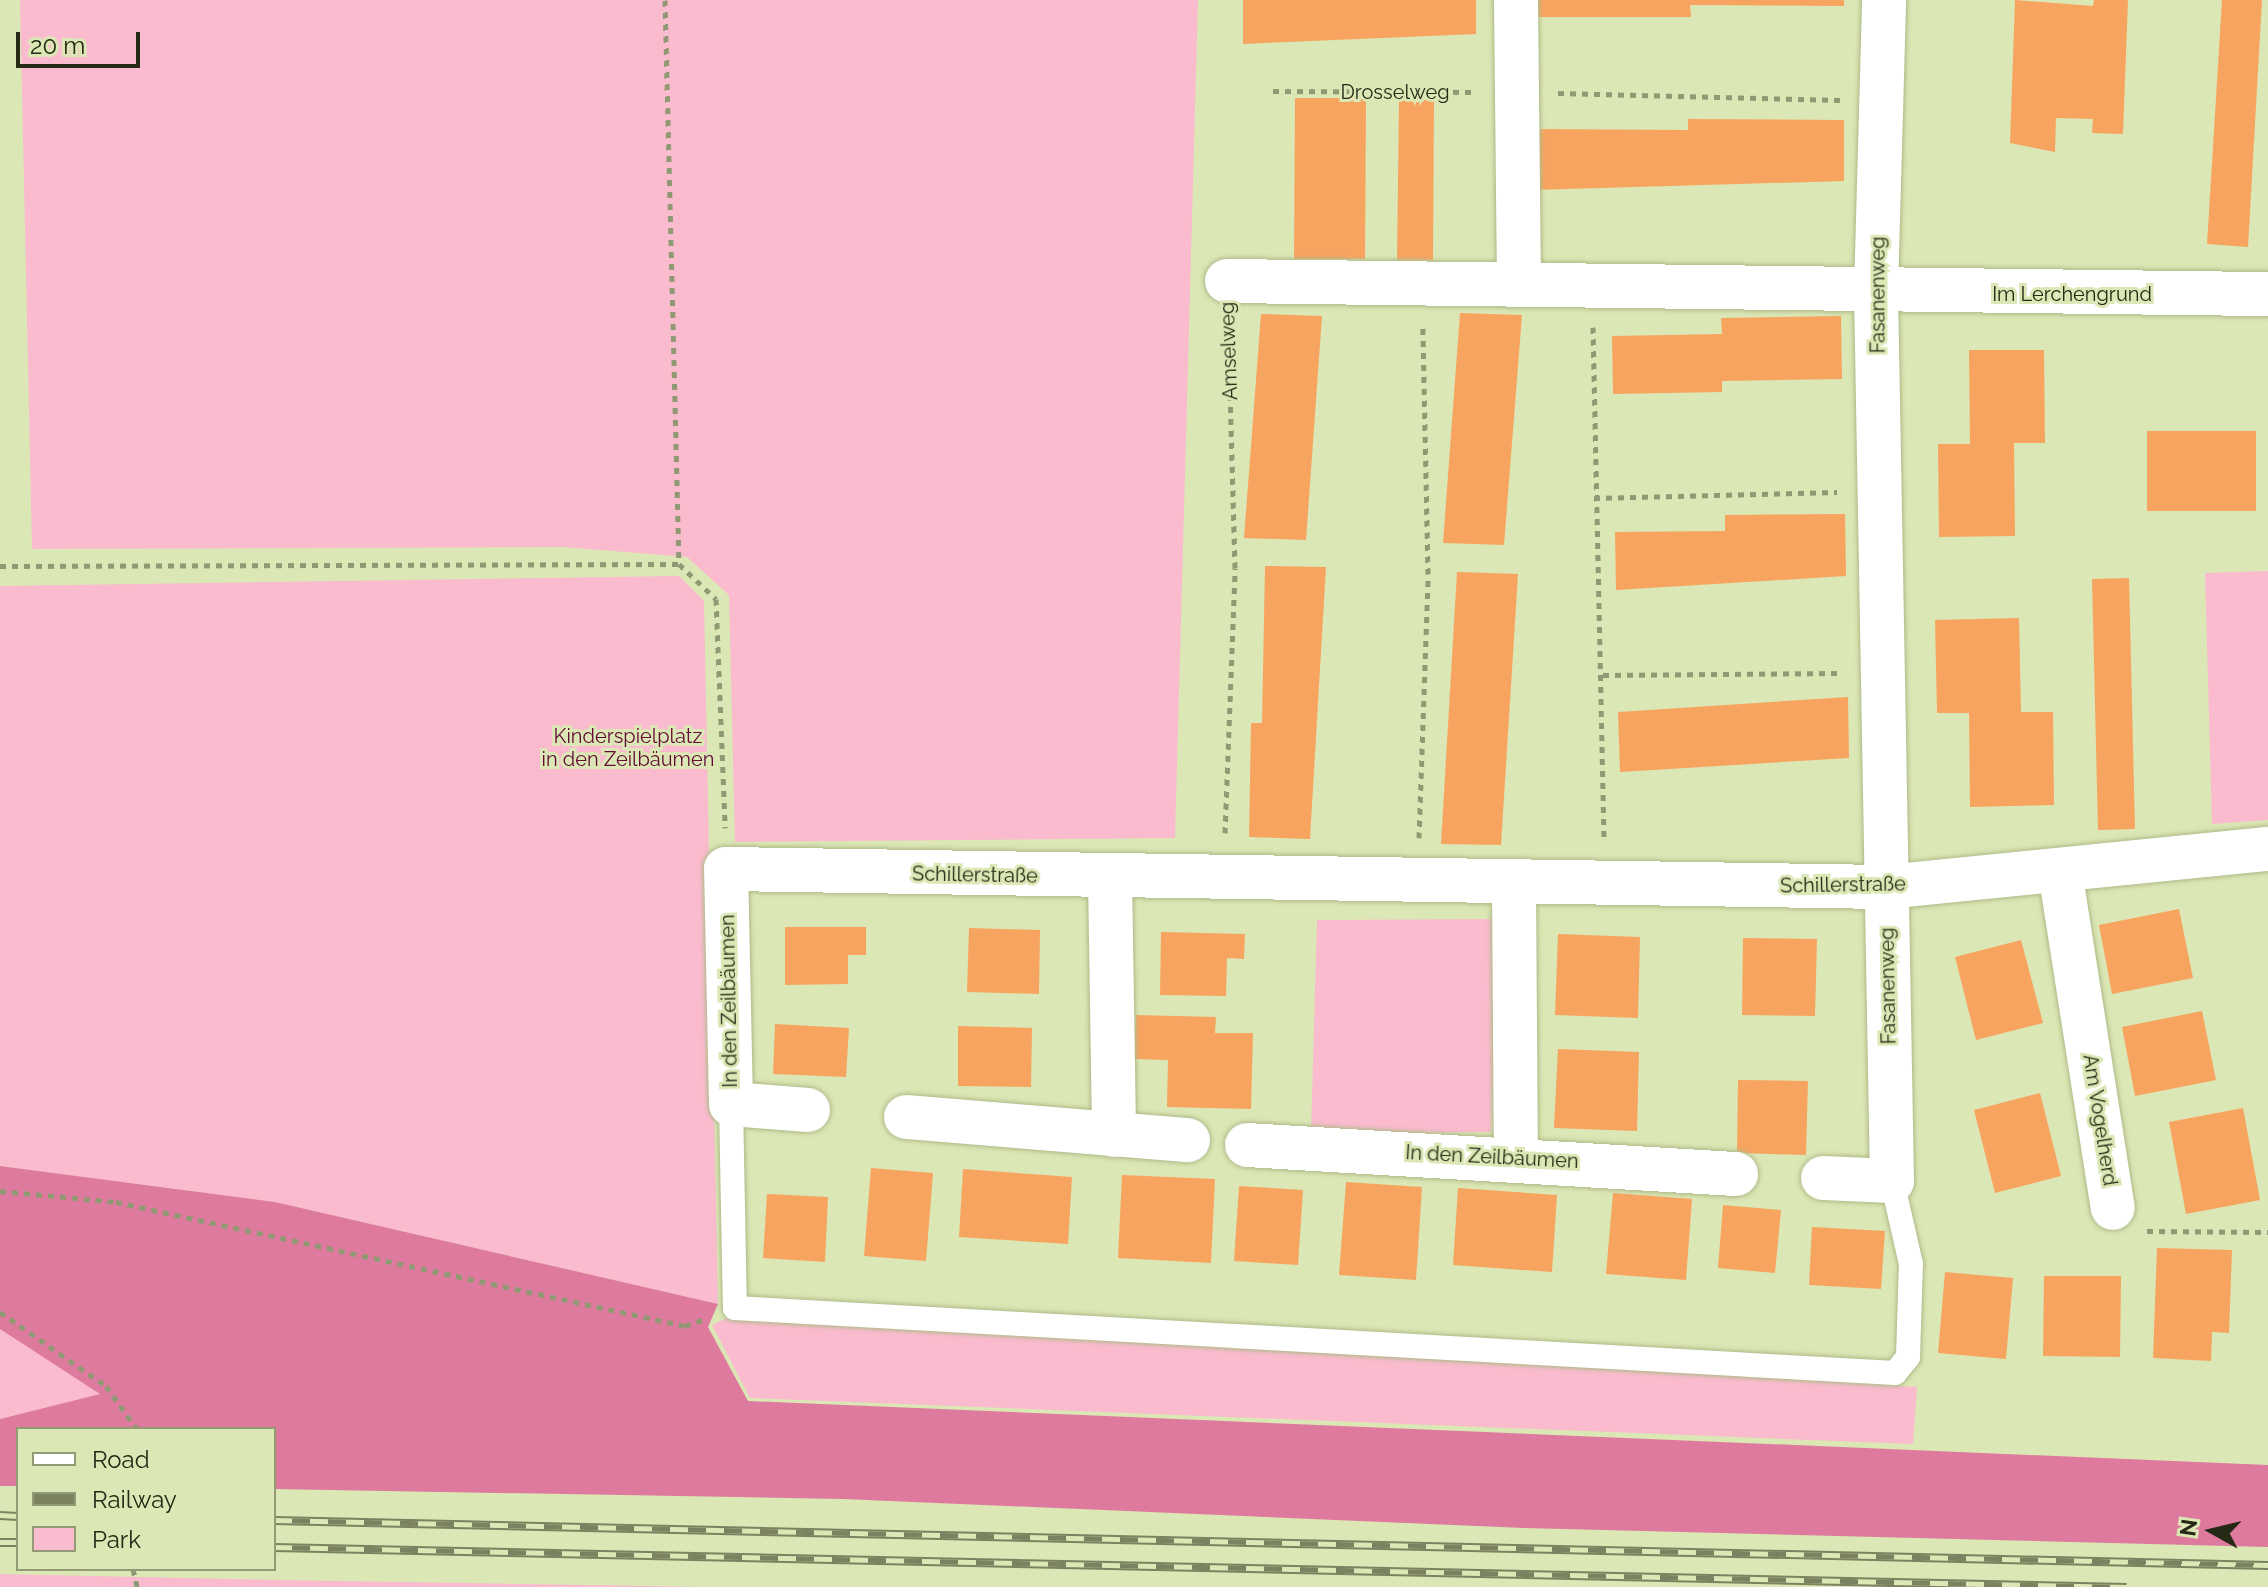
<!DOCTYPE html>
<html>
<head>
<meta charset="utf-8">
<style>
  body { margin:0 }
  #map { position:relative; width:2268px; height:1587px; overflow:hidden; background:#dbe7b4; font-family:Raleway,sans-serif }
  div>[style] { position:absolute }
  .green>* { inset:0; background:#fabbcf }
  .forest>* { inset:0; background:#de7a9e }
  .building>* { inset:0; background:#f8a461 }
  .path>* { height:5px; margin-top:-2.5px; transform-origin:0; background:repeating-linear-gradient(90deg,#909973 0 6px,transparent 0 12px) }
  .roads { filter:drop-shadow(0 0 2px #afba89) drop-shadow(0 0 2px #afba89) }
  .service>* { height:24px; margin:-12px; padding:0 12px; transform-origin:12px; border-radius:12px; background:#fff }
  .minor>* { height:44px; margin:-22px; padding:0 22px; transform-origin:22px; border-radius:22px; background:#fff }
  .rail>* { height:9px; margin-top:-4.5px; transform-origin:0; background:repeating-linear-gradient(90deg,#dbe7b4 0 18px,#7a8260 0 36px); box-sizing:border-box; border-block:2px solid #7a8260 }
  span { translate:-50% -50%; white-space:nowrap; text-align:center; line-height:1.15; -webkit-text-stroke:6px #dbe7b4; paint-order:stroke }
  .street-label { font-size:20px; color:#252915 }
  .park-label { font-size:20px; color:#650936 }
  .legend { position:absolute; left:16px; top:1427px; width:260px; height:144px; box-sizing:border-box; background:#dbe7b4; border:2px solid #929b74; margin:0; padding:10px 14px; list-style:none; font-size:24px; color:#252915 }
  .legend li { display:flex; align-items:center; gap:16px; height:40px }
  .legend b { width:40px; border:2px solid #929b74 }
  .north { position:absolute; left:2172px; top:1491px; width:80px; height:80px; -webkit-text-stroke:6px #dbe7b4; paint-order:stroke; rotate:278deg; font-size:22px; font-weight:700; line-height:32px; text-align:center; color:#252915 }
  .north::after { content:''; display:block; margin:auto; width:28px; height:36px; background:#252915; clip-path:polygon(50% 0,100% 100%,50% 72%,0 100%) }
  .scale { position:absolute; left:16px; top:32px; width:124px; height:36px; box-sizing:border-box; border:4px solid #252915; border-top:0; padding-left:10px; font-size:24px; line-height:28px; white-space:nowrap; color:#252915; -webkit-text-stroke:6px #dbe7b4; paint-order:stroke }
</style>
</head>
<body>
<div id="map">
  <div class="green">
    <i style="clip-path:polygon(20px 0,1198px 0,1175px 838px,735px 842px,729px 595px,687px 557px,563px 547px,32px 549px)"></i>
    <i style="clip-path:polygon(2268px 571px,2268px 820px,2212px 824px,2205px 573px)"></i>
    <i style="clip-path:polygon(679px 576px,704px 601px,718px 1304px,275px 1202px,0 1166px,0 586px)"></i>
    <i style="clip-path:polygon(1499px 919px,1491px 1132px,1311px 1134px,1317px 920px)"></i>
    <i style="clip-path:polygon(737px 1313px,1917px 1387px,1913px 1444px,750px 1398px,712px 1325px)"></i>
    <i style="clip-path:polygon(0 1329px,85px 1382px,101px 1394px,0 1419px)"></i>
    <i style="clip-path:polygon(0 1574px,275px 1580px,712px 1587px,0 1587px)"></i>
  </div>
  <div class="forest">
    <i style="clip-path:polygon(0 1166px,275px 1202px,718px 1304px,708px 1327px,748px 1401px,2268px 1465px,2268px 1547px,1524px 1528px,843px 1499px,274px 1489px,274px 1429px,18px 1429px,18px 1486px,0 1486px,0 1419px,100px 1394px,0 1329px)"></i>
  </div>
  <div class="building">
    <i style="clip-path:polygon(1243px 0,1476px 0,1476px 34px,1243px 44px)"></i>
    <i style="clip-path:polygon(1537px 0,1844px 0,1844px 6px,1690px 5px,1691px 17px,1537px 17px)"></i>
    <i style="clip-path:polygon(2015px 0,2093px 6px,2094px 0,2128px 0,2123px 134px,2092px 133px,2093px 119px,2056px 118px,2055px 152px,2010px 143px)"></i>
    <i style="clip-path:polygon(2222px 0,2262px 0,2248px 247px,2207px 244px)"></i>
    <i style="clip-path:polygon(1295px 98px,1366px 98px,1365px 259px,1294px 259px)"></i>
    <i style="clip-path:polygon(1399px 100px,1434px 100px,1433px 260px,1397px 260px)"></i>
    <i style="clip-path:polygon(1688px 119px,1844px 120px,1844px 181px,1533px 190px,1533px 129px,1688px 130px)"></i>
    <i style="clip-path:polygon(1460px 313px,1522px 315px,1504px 545px,1443px 543px)"></i>
    <i style="clip-path:polygon(1261px 314px,1322px 316px,1306px 540px,1244px 538px)"></i>
    <i style="clip-path:polygon(1841px 316px,1842px 379px,1722px 381px,1722px 392px,1613px 394px,1612px 336px,1722px 334px,1721px 318px)"></i>
    <i style="clip-path:polygon(1969px 350px,2044px 350px,2045px 443px,2014px 443px,2015px 536px,1939px 537px,1938px 444px,1970px 444px)"></i>
    <i style="clip-path:polygon(2147px 431px,2256px 431px,2256px 511px,2147px 511px)"></i>
    <i style="clip-path:polygon(1845px 514px,1846px 576px,1616px 590px,1615px 532px,1725px 531px,1725px 515px)"></i>
    <i style="clip-path:polygon(1265px 566px,1326px 567px,1310px 839px,1249px 837px,1251px 723px,1262px 723px)"></i>
    <i style="clip-path:polygon(1457px 572px,1518px 574px,1501px 845px,1441px 844px)"></i>
    <i style="clip-path:polygon(2129px 578px,2135px 829px,2098px 830px,2092px 579px)"></i>
    <i style="clip-path:polygon(2019px 618px,2021px 712px,2053px 712px,2054px 805px,1970px 807px,1969px 713px,1937px 713px,1935px 620px)"></i>
    <i style="clip-path:polygon(1848px 697px,1849px 758px,1620px 772px,1618px 712px)"></i>
    <i style="clip-path:polygon(2179px 909px,2193px 978px,2112px 994px,2099px 925px)"></i>
    <i style="clip-path:polygon(785px 927px,866px 927px,866px 955px,848px 955px,848px 984px,785px 985px)"></i>
    <i style="clip-path:polygon(969px 928px,1040px 930px,1039px 994px,967px 992px)"></i>
    <i style="clip-path:polygon(1161px 932px,1245px 934px,1244px 959px,1227px 958px,1226px 996px,1160px 995px)"></i>
    <i style="clip-path:polygon(1558px 934px,1640px 937px,1638px 1018px,1555px 1015px)"></i>
    <i style="clip-path:polygon(1743px 938px,1817px 939px,1815px 1016px,1742px 1015px)"></i>
    <i style="clip-path:polygon(2021px 940px,2043px 1023px,1976px 1040px,1955px 957px)"></i>
    <i style="clip-path:polygon(2202px 1011px,2216px 1080px,2135px 1096px,2122px 1027px)"></i>
    <i style="clip-path:polygon(1136px 1015px,1216px 1017px,1215px 1033px,1253px 1033px,1251px 1109px,1167px 1107px,1168px 1060px,1134px 1059px)"></i>
    <i style="clip-path:polygon(775px 1024px,849px 1028px,846px 1077px,773px 1074px)"></i>
    <i style="clip-path:polygon(958px 1026px,1032px 1028px,1031px 1087px,958px 1086px)"></i>
    <i style="clip-path:polygon(1558px 1049px,1639px 1052px,1637px 1131px,1554px 1128px)"></i>
    <i style="clip-path:polygon(1738px 1080px,1808px 1081px,1806px 1155px,1737px 1153px)"></i>
    <i style="clip-path:polygon(2040px 1093px,2061px 1176px,1995px 1193px,1974px 1110px)"></i>
    <i style="clip-path:polygon(2243px 1108px,2260px 1200px,2186px 1214px,2169px 1122px)"></i>
    <i style="clip-path:polygon(871px 1168px,933px 1173px,926px 1261px,864px 1256px)"></i>
    <i style="clip-path:polygon(963px 1169px,1072px 1177px,1068px 1244px,959px 1237px)"></i>
    <i style="clip-path:polygon(1122px 1175px,1215px 1179px,1211px 1263px,1118px 1258px)"></i>
    <i style="clip-path:polygon(1346px 1182px,1422px 1187px,1416px 1280px,1339px 1275px)"></i>
    <i style="clip-path:polygon(1239px 1186px,1303px 1190px,1298px 1265px,1234px 1261px)"></i>
    <i style="clip-path:polygon(1458px 1188px,1557px 1195px,1552px 1272px,1453px 1265px)"></i>
    <i style="clip-path:polygon(1613px 1193px,1692px 1199px,1686px 1280px,1606px 1274px)"></i>
    <i style="clip-path:polygon(767px 1194px,828px 1197px,825px 1262px,763px 1258px)"></i>
    <i style="clip-path:polygon(1723px 1205px,1781px 1210px,1775px 1273px,1718px 1268px)"></i>
    <i style="clip-path:polygon(1812px 1227px,1885px 1231px,1881px 1289px,1809px 1285px)"></i>
    <i style="clip-path:polygon(2157px 1248px,2232px 1250px,2229px 1333px,2212px 1332px,2211px 1361px,2153px 1358px)"></i>
    <i style="clip-path:polygon(1945px 1272px,2013px 1278px,2006px 1359px,1938px 1353px)"></i>
    <i style="clip-path:polygon(2044px 1276px,2121px 1276px,2120px 1357px,2043px 1356px)"></i>
  </div>
  <div class="path">
    <i style="left:665px;top:0;width:564px;rotate:88.58deg"></i>
    <i style="left:1273px;top:91px;width:203px;rotate:0.3deg"></i>
    <i style="left:1558px;top:93px;width:282px;rotate:1.4deg"></i>
    <i style="left:1593px;top:327px;width:513px;rotate:88.77deg"></i>
    <i style="left:1594px;top:498px;width:243px;rotate:-1.4deg"></i>
    <i style="left:0;top:566px;width:679px;rotate:-0.17deg"></i>
    <i style="left:679px;top:564px;width:51px;rotate:43.4deg"></i>
    <i style="left:716px;top:599px;width:229px;rotate:87.7deg"></i>
    <i style="left:1603px;top:675px;width:239px;rotate:-0.5deg"></i>
    <i style="left:1225px;top:833px;width:265px;rotate:-87.8deg"></i>
    <i style="left:1235px;top:568px;width:245px;rotate:-91.6deg"></i>
    <i style="left:1419px;top:838px;width:264px;rotate:-88deg"></i>
    <i style="left:1428px;top:574px;width:249px;rotate:-91.2deg"></i>
    <i style="left:0;top:1191px;width:117px;rotate:5.4deg"></i>
    <i style="left:116px;top:1202px;width:582px;rotate:12.29deg"></i>
    <i style="left:685px;top:1326px;width:20px;rotate:-20deg"></i>
    <i style="left:2147px;top:1231px;width:121px;rotate:0.5deg"></i>
    <i style="left:0;top:1312px;width:129px;rotate:34.9deg"></i>
    <i style="left:106px;top:1386px;width:53px;rotate:54.2deg"></i>
    <i style="left:133px;top:1569px;width:18px;rotate:77deg"></i>
  </div>
  <div class="roads">
    <div class="service">
      <i style="left:731px;top:1104px;width:204px;rotate:88.9deg"></i>
      <i style="left:735px;top:1308px;width:1162px;rotate:3.21deg"></i>
      <i style="left:1895px;top:1373px;width:21px;rotate:-51deg"></i>
      <i style="left:1908px;top:1357px;width:93px;rotate:-88.2deg"></i>
      <i style="left:1911px;top:1264px;width:85px;rotate:-102.9deg"></i>
    </div>
    <div class="minor">
      <i style="left:1516px;top:0;width:285px;rotate:89.4deg"></i>
      <i style="left:1227px;top:281px;width:1041px;rotate:0.72deg"></i>
      <i style="left:2060px;top:871px;width:341px;rotate:81.1deg"></i>
      <i style="left:1110px;top:876px;width:259px;rotate:89.1deg"></i>
      <i style="left:1514px;top:884px;width:273px;rotate:89.6deg"></i>
      <i style="left:808px;top:1110px;width:77px;rotate:-175.5deg"></i>
      <i style="left:731px;top:1104px;width:235px;rotate:-91.2deg"></i>
      <i style="left:726px;top:869px;width:1160px;rotate:0.89deg"></i>
      <i style="left:1886px;top:887px;width:384px;rotate:-5.7deg"></i>
      <i style="left:906px;top:1117px;width:283px;rotate:4.7deg"></i>
      <i style="left:1247px;top:1145px;width:490px;rotate:3.4deg"></i>
      <i style="left:1823px;top:1178px;width:69px;rotate:2.5deg"></i>
      <i style="left:1892px;top:1181px;width:890px;rotate:-91.03deg"></i>
      <i style="left:1876px;top:291px;width:291px;rotate:-88.4deg"></i>
    </div>
  </div>
  <div class="rail">
    <i style="left:0;top:1515px;width:18px;rotate:3deg"></i>
    <i style="left:274px;top:1520px;width:1995px;rotate:1.29deg"></i>
    <i style="left:0;top:1542px;width:18px"></i>
    <i style="left:274px;top:1547px;width:1853px;rotate:1.24deg"></i>
  </div>
  <div class="street-label">
    <span style="left:1395px;top:92px">Drosselweg</span>
    <span style="left:2072px;top:294px">Im Lerchengrund</span>
    <span style="left:1878px;top:295px;rotate:-90deg">Fasanenweg</span>
    <span style="left:1229px;top:351px;rotate:-92deg">Amselweg</span>
    <span style="left:975px;top:875px;rotate:1deg">Schillerstraße</span>
    <span style="left:1843px;top:885px;rotate:-1deg">Schillerstraße</span>
    <span style="left:1888px;top:986px;rotate:-91deg">Fasanenweg</span>
    <span style="left:729px;top:1001px;rotate:-91deg">In den Zeilbäumen</span>
    <span style="left:2100px;top:1120px;rotate:81deg">Am Vogelherd</span>
    <span style="left:1492px;top:1157px;rotate:3deg">In den Zeilbäumen</span>
  </div>
  <div class="park-label">
    <span style="left:628px;top:748px">Kinderspielplatz<br>in den Zeilbäumen</span>
  </div>
  <ul class="legend">
  <li><b style="height:10px;background:#fff"></b>Road</li>
  <li><b style="height:10px;background:#7a8260"></b>Railway</li>
  <li><b style="height:22px;background:#fabbcf"></b>Park</li>
  </ul>
  <div class="north">N</div>
  <div class="scale">20 m</div>
</div>
</body>
</html>
